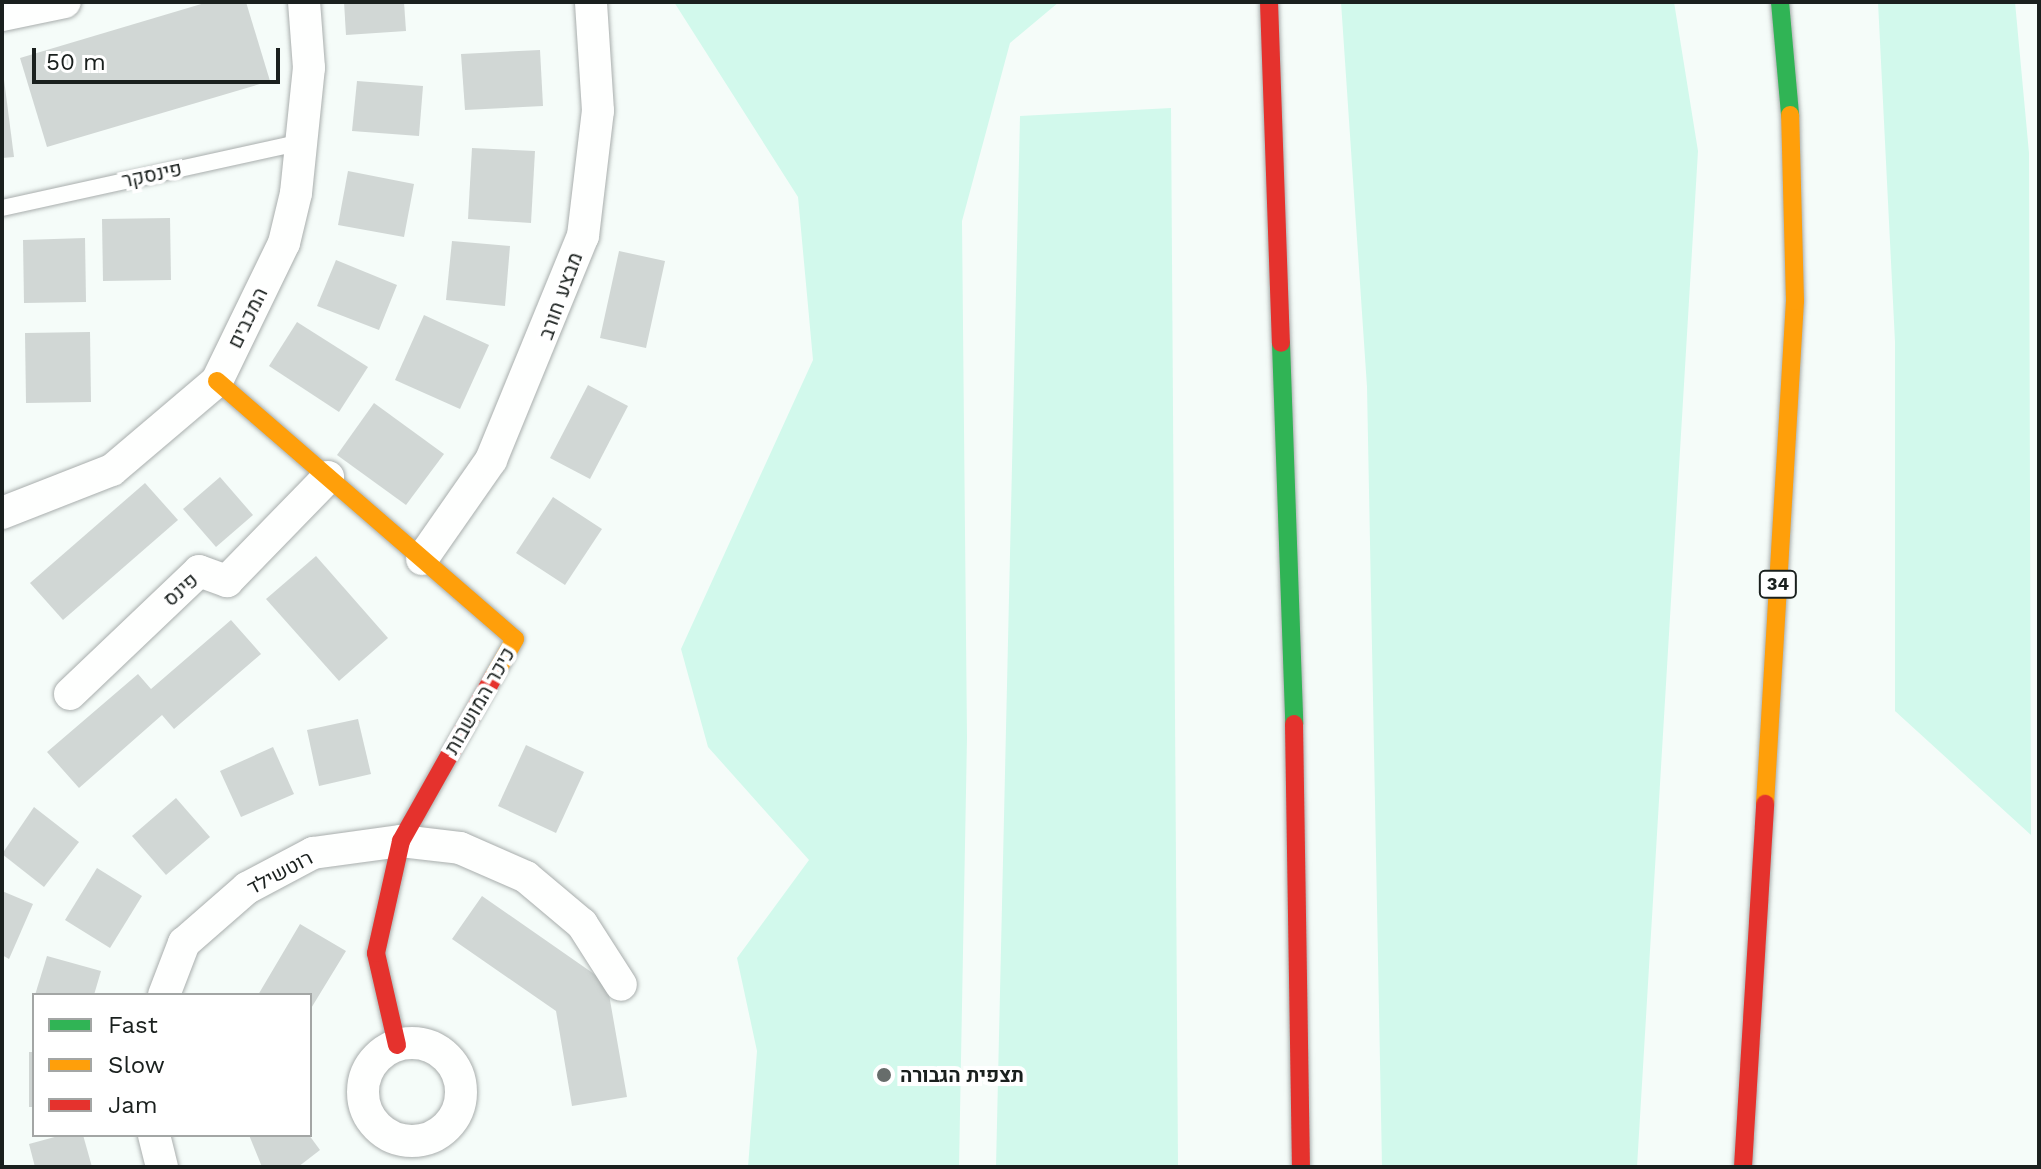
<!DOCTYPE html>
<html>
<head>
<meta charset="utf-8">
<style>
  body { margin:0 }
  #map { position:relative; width:2041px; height:1169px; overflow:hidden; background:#f5fcf9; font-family:"Work Sans",Heebo,sans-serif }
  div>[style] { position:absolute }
  .green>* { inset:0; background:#d2f9ec }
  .building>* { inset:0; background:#d1d7d5 }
  .roads { filter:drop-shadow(0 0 2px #a9aead) drop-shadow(0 0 2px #a9aead) }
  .lane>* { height:16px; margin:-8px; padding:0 8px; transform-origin:8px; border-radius:8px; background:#fefffe }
  .street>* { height:32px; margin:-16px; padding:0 16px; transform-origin:16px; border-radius:16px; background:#fefffe }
  .street>.ring { margin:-16px; padding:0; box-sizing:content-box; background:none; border:32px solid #fefffe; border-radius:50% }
  .fast>* { height:18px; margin:-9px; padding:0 9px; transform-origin:9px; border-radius:9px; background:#30b455 }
  .slow>* { height:18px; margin:-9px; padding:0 9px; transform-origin:9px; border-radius:9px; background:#ff9f0a }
  .jam>* { height:18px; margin:-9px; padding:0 9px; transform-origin:9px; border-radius:9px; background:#e5322d }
  .dots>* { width:22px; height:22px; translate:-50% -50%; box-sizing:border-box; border:4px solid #fff; border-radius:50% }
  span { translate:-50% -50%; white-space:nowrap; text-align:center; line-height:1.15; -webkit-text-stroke:8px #fff; paint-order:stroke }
  .shield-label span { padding:2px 6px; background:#fff; border:2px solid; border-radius:6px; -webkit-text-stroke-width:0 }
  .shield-label { font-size:18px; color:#1a201e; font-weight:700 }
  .street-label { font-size:20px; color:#1a201e }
  .poi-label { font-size:20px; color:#1a201e; font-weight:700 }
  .left { translate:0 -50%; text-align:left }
  .frame { position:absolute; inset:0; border:4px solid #1a201e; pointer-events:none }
  .legend { position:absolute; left:32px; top:993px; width:280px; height:144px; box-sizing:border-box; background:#fff; border:2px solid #a3a6a5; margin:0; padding:10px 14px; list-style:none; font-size:24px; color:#1a201e }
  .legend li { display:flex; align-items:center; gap:16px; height:40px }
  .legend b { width:40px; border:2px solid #a3a6a5 }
  .scale { position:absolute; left:32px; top:48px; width:248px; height:36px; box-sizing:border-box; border:4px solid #1a201e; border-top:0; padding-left:10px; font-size:24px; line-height:28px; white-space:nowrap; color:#1a201e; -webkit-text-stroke:6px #fff; paint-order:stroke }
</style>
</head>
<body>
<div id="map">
  <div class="green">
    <i style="clip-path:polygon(674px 2px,1059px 2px,1010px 43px,962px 221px,967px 738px,959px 1167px,748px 1167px,757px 1051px,737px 958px,809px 860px,708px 747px,681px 649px,813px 360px,798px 197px)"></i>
    <i style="clip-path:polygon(1341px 2px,1674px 2px,1698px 151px,1637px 1167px,1382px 1167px,1367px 387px)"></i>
    <i style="clip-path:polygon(1878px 2px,2015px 2px,2029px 153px,2031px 835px,1895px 711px,1895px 342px)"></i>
    <i style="clip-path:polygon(1171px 108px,1178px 1167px,996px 1167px,1020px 116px)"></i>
  </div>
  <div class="building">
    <i style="clip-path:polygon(208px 2px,246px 2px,270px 81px,47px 147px,20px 58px)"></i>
    <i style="clip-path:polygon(344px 2px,404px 2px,406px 31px,346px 35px)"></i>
    <i style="clip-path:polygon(540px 50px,543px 106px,465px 110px,461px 54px)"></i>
    <i style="clip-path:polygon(2px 64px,14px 157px,2px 158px)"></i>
    <i style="clip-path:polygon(357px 81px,423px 86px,419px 136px,352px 131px)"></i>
    <i style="clip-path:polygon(472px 148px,535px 151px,531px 223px,468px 219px)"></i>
    <i style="clip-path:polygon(348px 171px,414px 184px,404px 237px,338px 225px)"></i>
    <i style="clip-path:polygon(170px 218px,171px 280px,103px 281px,102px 219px)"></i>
    <i style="clip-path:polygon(85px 238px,86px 302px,24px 303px,23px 240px)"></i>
    <i style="clip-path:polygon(452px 241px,510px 246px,505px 306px,446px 300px)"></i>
    <i style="clip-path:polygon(619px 251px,665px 261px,646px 348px,600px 338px)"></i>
    <i style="clip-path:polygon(336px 260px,397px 285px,379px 330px,317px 306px)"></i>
    <i style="clip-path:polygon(424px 315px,489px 345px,460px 409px,395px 380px)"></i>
    <i style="clip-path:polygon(297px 322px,368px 367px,339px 412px,269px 366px)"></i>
    <i style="clip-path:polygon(90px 332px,91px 402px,26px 403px,25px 333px)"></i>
    <i style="clip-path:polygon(588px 385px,628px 406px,590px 479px,550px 458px)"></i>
    <i style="clip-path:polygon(374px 403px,444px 454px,406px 505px,337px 455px)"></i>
    <i style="clip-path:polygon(220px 477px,253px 515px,216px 547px,183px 509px)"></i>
    <i style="clip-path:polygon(145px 483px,178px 520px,63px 620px,30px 583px)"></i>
    <i style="clip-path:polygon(553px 497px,602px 529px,565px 585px,516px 553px)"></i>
    <i style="clip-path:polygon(316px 556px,388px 638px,339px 681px,266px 599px)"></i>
    <i style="clip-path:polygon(231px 620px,261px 654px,174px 729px,162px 715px,79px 788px,47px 752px,138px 674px,151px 689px)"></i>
    <i style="clip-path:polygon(358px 719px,371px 774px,319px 786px,307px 730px)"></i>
    <i style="clip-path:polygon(526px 745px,584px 772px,556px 833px,498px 806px)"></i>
    <i style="clip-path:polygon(273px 747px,294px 794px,241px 817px,220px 771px)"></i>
    <i style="clip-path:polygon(176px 798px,210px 837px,166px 875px,132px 836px)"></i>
    <i style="clip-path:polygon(34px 807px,79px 842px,44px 887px,2px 854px)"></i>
    <i style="clip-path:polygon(97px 868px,142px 896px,110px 948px,65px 920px)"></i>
    <i style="clip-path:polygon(2px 891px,33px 904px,9px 959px,2px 955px)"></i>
    <i style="clip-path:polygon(482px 896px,607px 983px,627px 1097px,572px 1106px,556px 1011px,452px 939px)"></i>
    <i style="clip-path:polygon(300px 924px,346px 951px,310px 1010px,310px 995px,258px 995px)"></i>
    <i style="clip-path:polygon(47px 956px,101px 971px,94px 995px,35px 995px)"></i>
    <i style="clip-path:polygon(29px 1052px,34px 1052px,34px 1107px,29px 1107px)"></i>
    <i style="clip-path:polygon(62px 1135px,83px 1135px,92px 1167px,35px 1167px,29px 1144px)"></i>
    <i style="clip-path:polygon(249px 1135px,309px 1135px,320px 1150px,298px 1167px,262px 1167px)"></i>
  </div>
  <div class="roads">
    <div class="lane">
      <i style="left:2px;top:208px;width:307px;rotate:-12.4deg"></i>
    </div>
    <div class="street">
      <i style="left:2px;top:15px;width:64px;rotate:-11.7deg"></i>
      <i style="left:2px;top:513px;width:118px;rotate:-21.4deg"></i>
      <i style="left:112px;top:470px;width:138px;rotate:-40.3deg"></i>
      <i style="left:217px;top:381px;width:153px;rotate:-64.1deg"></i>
      <i style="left:284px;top:243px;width:51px;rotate:-76.5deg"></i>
      <i style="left:296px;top:193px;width:126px;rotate:-84.1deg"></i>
      <i style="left:309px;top:68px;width:66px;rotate:-94.3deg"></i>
      <i style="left:422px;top:559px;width:121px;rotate:-55.1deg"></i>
      <i style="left:491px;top:460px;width:242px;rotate:-67.7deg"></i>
      <i style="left:583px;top:236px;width:126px;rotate:-83.2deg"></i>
      <i style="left:598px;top:111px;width:109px;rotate:-93.7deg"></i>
      <i style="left:70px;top:694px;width:178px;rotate:-43.6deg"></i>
      <i style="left:199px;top:571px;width:30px;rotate:20deg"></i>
      <i style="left:227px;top:581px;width:145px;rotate:-45.8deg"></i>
      <i style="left:164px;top:995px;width:56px;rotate:-69deg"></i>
      <i style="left:184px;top:943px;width:84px;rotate:-41.1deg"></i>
      <i style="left:247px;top:888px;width:75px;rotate:-27.9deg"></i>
      <i style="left:313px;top:853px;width:89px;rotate:-7.8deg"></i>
      <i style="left:401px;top:841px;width:59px;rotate:6.8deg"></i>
      <i style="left:460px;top:848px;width:72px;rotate:23.7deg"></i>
      <i style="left:526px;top:877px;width:73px;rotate:40deg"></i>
      <i style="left:582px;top:924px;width:72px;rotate:57.4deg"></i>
      <i class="ring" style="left:363px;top:1043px;width:66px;height:66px"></i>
      <i style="left:154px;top:1135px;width:33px;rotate:76deg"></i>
    </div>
    <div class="fast">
      <i style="left:1780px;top:2px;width:113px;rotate:84.9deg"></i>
      <i style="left:1281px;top:343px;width:381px;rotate:88deg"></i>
    </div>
    <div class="slow">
      <i style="left:217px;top:381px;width:394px;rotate:40.9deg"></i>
      <i style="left:515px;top:639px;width:45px;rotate:119.4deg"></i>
      <i style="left:1765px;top:804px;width:504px;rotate:-86.59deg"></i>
      <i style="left:1795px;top:301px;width:186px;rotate:-91.5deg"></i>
    </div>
    <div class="jam">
      <i style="left:1269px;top:2px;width:341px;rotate:88deg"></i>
      <i style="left:1294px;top:724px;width:443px;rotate:89.1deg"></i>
      <i style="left:397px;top:1045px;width:94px;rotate:-102.9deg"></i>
      <i style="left:376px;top:953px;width:115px;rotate:-77.4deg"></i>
      <i style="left:401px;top:841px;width:187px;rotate:-60.6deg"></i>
      <i style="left:1743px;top:1167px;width:364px;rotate:-86.5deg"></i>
    </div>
  </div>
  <div class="dots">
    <i style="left:884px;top:1075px;background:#676d6b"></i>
  </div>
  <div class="shield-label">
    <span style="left:1778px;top:584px">34</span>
  </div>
  <div class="street-label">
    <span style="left:152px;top:175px;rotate:-12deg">פינסקר</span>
    <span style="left:561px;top:296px;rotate:-70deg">מבצע חורב</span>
    <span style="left:248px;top:318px;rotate:-64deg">המכבים</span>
    <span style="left:181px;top:590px;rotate:-41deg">פינס</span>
    <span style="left:480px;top:701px;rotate:-60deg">כיכר המושבות</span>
    <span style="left:280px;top:873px;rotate:-28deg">רוטשילד</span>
  </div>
  <div class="poi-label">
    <span class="left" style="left:900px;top:1075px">תצפית הגבורה</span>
  </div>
  <div class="frame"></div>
  <ul class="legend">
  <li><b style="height:10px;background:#30b455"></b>Fast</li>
  <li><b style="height:10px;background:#ff9f0a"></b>Slow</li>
  <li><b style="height:10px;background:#e5322d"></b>Jam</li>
  </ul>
  <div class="scale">50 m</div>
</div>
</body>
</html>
